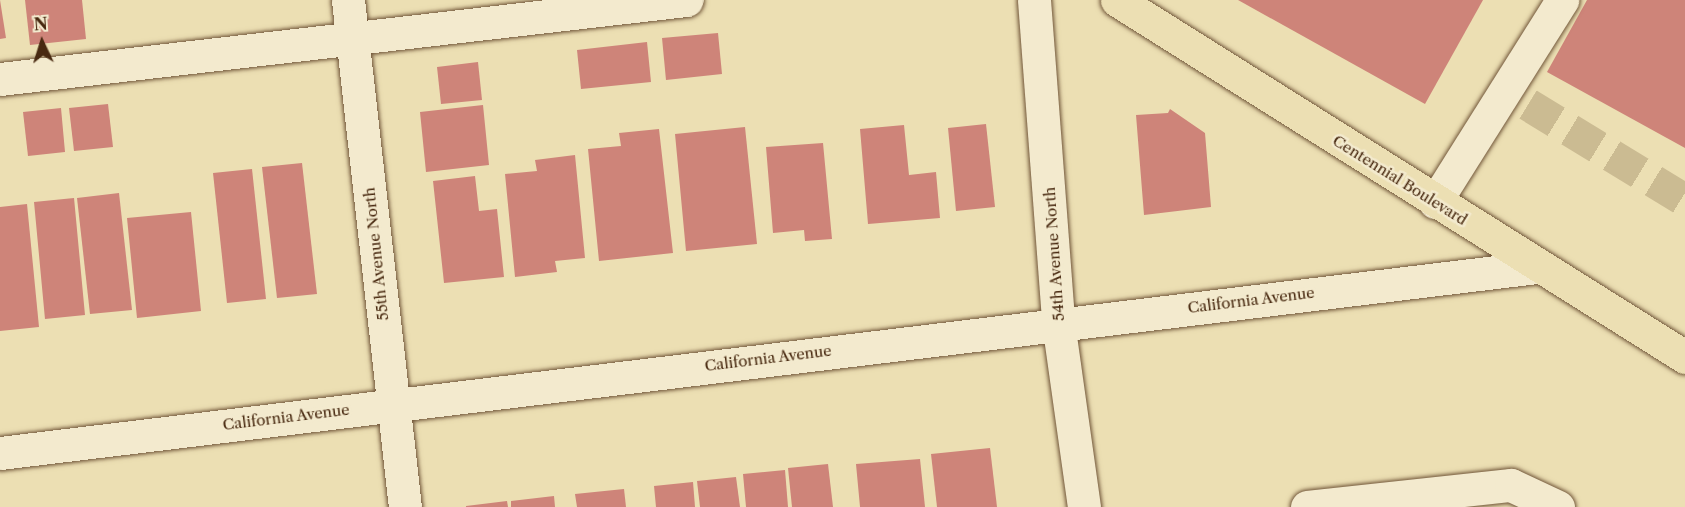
<!DOCTYPE html>
<html>
<head>
<meta charset="utf-8">
<style>
  body { margin:0 }
  #map { position:relative; width:1685px; height:507px; overflow:hidden; background:#ecdfb3; font-family:"Libre Caslon Text",serif }
  div>[style] { position:absolute }
  .building>* { inset:0; background:#ce8479 }
  .minor-tunnel>* { height:33px; margin-top:-16.5px; transform-origin:0; background:repeating-linear-gradient(90deg,#cbbb92 0 33px,transparent 0 49px) }
  .roads { filter:drop-shadow(0 0 2px #715639) drop-shadow(0 0 2px #715639) }
  .minor>* { height:33px; margin:-16.5px; padding:0 16.5px; transform-origin:16.5px; border-radius:16.5px; background:#f3eace }
  .major>* { height:33px; margin:-16.5px; padding:0 16.5px; transform-origin:16.5px; border-radius:16.5px; background:#ecdfb3 }
  span { translate:-50% -50%; white-space:nowrap; text-align:center; line-height:1.15; -webkit-text-stroke:5px #f3eace; paint-order:stroke }
  .street-label { font-size:15px; color:#482910 }
  .north { position:absolute; left:12px; top:12px; width:60px; height:60px; -webkit-text-stroke:4px #f3eace; paint-order:stroke; rotate:356deg; font-size:16px; font-weight:700; line-height:24px; text-align:center; color:#482910 }
  .north::after { content:''; display:block; margin:auto; width:21px; height:27px; background:#482910; clip-path:polygon(50% 0,100% 100%,50% 72%,0 100%) }
</style>
</head>
<body>
<div id="map">
  <div class="building">
    <i style="clip-path:polygon(0 0,6px 38px,0 39px)"></i>
    <i style="clip-path:polygon(25px 0,82px 0,86px 39px,30px 45px)"></i>
    <i style="clip-path:polygon(1238px 0,1483px 0,1425px 104px)"></i>
    <i style="clip-path:polygon(1587px 0,1685px 0,1685px 148px,1547px 72px)"></i>
    <i style="clip-path:polygon(718px 33px,722px 74px,666px 80px,662px 38px)"></i>
    <i style="clip-path:polygon(647px 42px,651px 82px,581px 89px,577px 50px)"></i>
    <i style="clip-path:polygon(478px 62px,482px 100px,441px 104px,437px 67px)"></i>
    <i style="clip-path:polygon(108px 104px,113px 147px,74px 151px,69px 108px)"></i>
    <i style="clip-path:polygon(483px 105px,489px 165px,426px 172px,420px 112px)"></i>
    <i style="clip-path:polygon(61px 108px,65px 152px,28px 156px,23px 112px)"></i>
    <i style="clip-path:polygon(1170px 109px,1205px 133px,1211px 207px,1144px 215px,1136px 115px,1168px 113px)"></i>
    <i style="clip-path:polygon(986px 124px,995px 207px,956px 211px,948px 128px)"></i>
    <i style="clip-path:polygon(904px 125px,909px 175px,936px 172px,940px 218px,868px 224px,860px 129px)"></i>
    <i style="clip-path:polygon(745px 127px,757px 244px,686px 251px,675px 134px)"></i>
    <i style="clip-path:polygon(659px 129px,673px 253px,599px 261px,588px 149px,621px 146px,619px 133px)"></i>
    <i style="clip-path:polygon(823px 143px,832px 239px,805px 241px,804px 230px,773px 233px,766px 147px)"></i>
    <i style="clip-path:polygon(575px 155px,585px 258px,555px 261px,557px 272px,515px 277px,505px 174px,537px 171px,535px 160px)"></i>
    <i style="clip-path:polygon(302px 163px,317px 294px,277px 298px,262px 167px)"></i>
    <i style="clip-path:polygon(252px 169px,266px 299px,227px 303px,213px 173px)"></i>
    <i style="clip-path:polygon(475px 176px,479px 211px,497px 209px,504px 277px,444px 283px,433px 181px)"></i>
    <i style="clip-path:polygon(119px 193px,132px 310px,90px 314px,77px 198px)"></i>
    <i style="clip-path:polygon(74px 198px,85px 315px,45px 319px,34px 202px)"></i>
    <i style="clip-path:polygon(27px 204px,39px 327px,0 331px,0 207px)"></i>
    <i style="clip-path:polygon(191px 212px,201px 311px,137px 318px,127px 218px)"></i>
    <i style="clip-path:polygon(990px 448px,997px 507px,937px 507px,931px 454px)"></i>
    <i style="clip-path:polygon(920px 459px,925px 507px,860px 507px,856px 464px)"></i>
    <i style="clip-path:polygon(828px 464px,833px 507px,792px 507px,788px 468px)"></i>
    <i style="clip-path:polygon(785px 470px,788px 507px,746px 507px,743px 474px)"></i>
    <i style="clip-path:polygon(736px 477px,740px 507px,700px 507px,697px 481px)"></i>
    <i style="clip-path:polygon(693px 482px,695px 507px,656px 507px,654px 486px)"></i>
    <i style="clip-path:polygon(624px 489px,626px 507px,577px 507px,575px 494px)"></i>
    <i style="clip-path:polygon(554px 496px,555px 507px,511px 507px,511px 501px)"></i>
    <i style="clip-path:polygon(507px 501px,508px 507px,466px 507px,466px 506px)"></i>
  </div>
  <div class="minor-tunnel">
    <i style="left:1528px;top:104px;width:184px;rotate:31.4deg"></i>
  </div>
  <div class="roads">
    <div class="minor">
      <i style="left:348px;top:0;width:510px;rotate:83.59deg"></i>
      <i style="left:1034px;top:0;width:323px;rotate:85.7deg"></i>
      <i style="left:1058px;top:322px;width:187px;rotate:82deg"></i>
      <i style="left:0;top:79px;width:691px;rotate:-6.57deg"></i>
      <i style="left:1435px;top:202px;width:239px;rotate:-57.8deg"></i>
      <i style="left:0;top:453px;width:1548px;rotate:-6.9deg"></i>
      <i style="left:1307px;top:507px;width:205px;rotate:-6.2deg"></i>
      <i style="left:1511px;top:485px;width:52px;rotate:25.1deg"></i>
    </div>
    <div class="major">
      <i style="left:1117px;top:0;width:671px;rotate:32.15deg"></i>
    </div>
  </div>
  <div class="street-label">
    <span style="left:1400px;top:180px;rotate:32deg">Centennial Boulevard</span>
    <span style="left:376px;top:254px;rotate:-96deg">55th Avenue North</span>
    <span style="left:1054px;top:254px;rotate:-94deg">54th Avenue North</span>
    <span style="left:1251px;top:300px;rotate:-7deg">California Avenue</span>
    <span style="left:768px;top:358px;rotate:-7deg">California Avenue</span>
    <span style="left:286px;top:417px;rotate:-7deg">California Avenue</span>
  </div>
  <div class="north">N</div>
</div>
</body>
</html>
